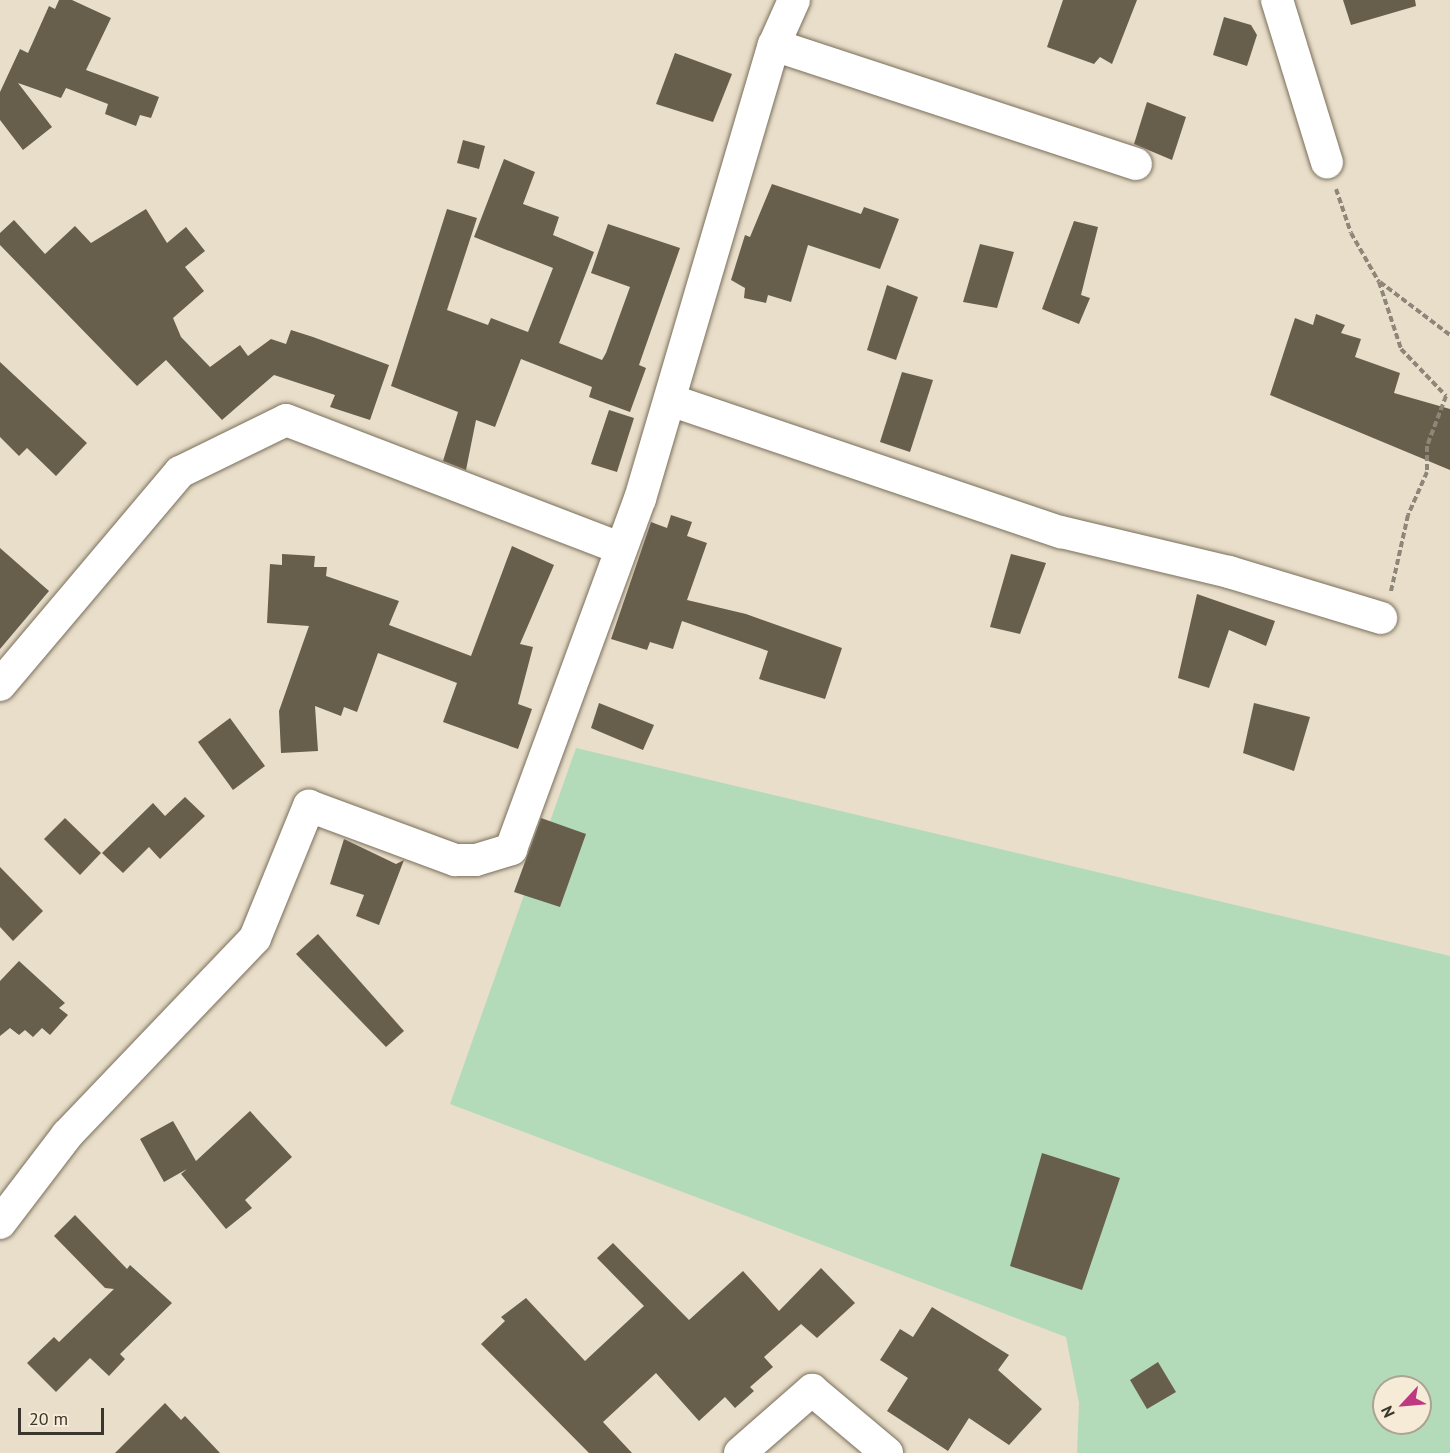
<!DOCTYPE html>
<html>
<head>
<meta charset="utf-8">
<style>
  body { margin:0 }
  #map { position:relative; width:1450px; height:1453px; overflow:hidden; background:#e9dec9; font-family:"PT Sans",sans-serif }
  div>[style] { position:absolute }
  .green>* { inset:0; background:#b4dbb9 }
  .building>* { inset:0; background:#675e4c }
  .path>* { height:4px; margin-top:-2px; transform-origin:0; background:repeating-linear-gradient(90deg,#8e8678 0 6px,transparent 0 9px) }
  .roads { filter:drop-shadow(0 0 2px #796f5c) drop-shadow(0 0 2px #796f5c) }
  .minor>* { height:32px; margin:-16px; padding:0 16px; transform-origin:16px; border-radius:16px; background:#fff }
  span { translate:-50% -50%; white-space:nowrap; text-align:center; line-height:1.15; -webkit-text-stroke:6px #f6ebd6; paint-order:stroke }
  .north { position:absolute; left:1372px; top:1375px; width:60px; height:60px; box-sizing:border-box; background:#f6ebd6; border:2px solid #aba393; border-radius:50%; rotate:244deg; font-size:16px; font-weight:700; line-height:24px; text-align:center; color:#3a362e }
  .north::after { content:''; display:block; margin:auto; width:21px; height:27px; background:#be3a80; clip-path:polygon(50% 0,100% 100%,50% 72%,0 100%) }
  .scale { position:absolute; left:18px; top:1408px; width:86px; height:27px; box-sizing:border-box; border:3px solid #3a362e; border-top:0; padding-left:8px; font-size:18px; line-height:21px; white-space:nowrap; color:#3a362e; -webkit-text-stroke:4px #f6ebd6; paint-order:stroke }
</style>
</head>
<body>
<div id="map">
  <div class="green">
    <i style="clip-path:polygon(evenodd,576px 748px,1450px 956px,1450px 1453px,1077px 1453px,1079px 1403px,1066px 1337px,450px 1104px,576px 748px,1384px 1387px,1420px 1387px,1420px 1423px,1384px 1423px,1384px 1387px)"></i>
  </div>
  <div class="building">
    <i style="clip-path:polygon(59px 0,72px 0,111px 18px,86px 70px,159px 97px,151px 118px,140px 115px,136px 126px,105px 114px,108px 104px,66px 88px,61px 98px,18px 83px,52px 127px,23px 150px,0 120px,0 92px,20px 49px,28px 53px,49px 6px,55px 9px)"></i>
    <i style="clip-path:polygon(1063px 0,1137px 0,1112px 64px,1100px 57px,1094px 64px,1047px 47px)"></i>
    <i style="clip-path:polygon(1343px 0,1415px 0,1416px 6px,1351px 25px)"></i>
    <i style="clip-path:polygon(1224px 17px,1251px 25px,1257px 35px,1247px 66px,1213px 55px)"></i>
    <i style="clip-path:polygon(675px 53px,732px 74px,713px 122px,656px 104px)"></i>
    <i style="clip-path:polygon(1147px 102px,1186px 117px,1172px 160px,1134px 144px)"></i>
    <i style="clip-path:polygon(463px 140px,485px 146px,479px 169px,457px 163px)"></i>
    <i style="clip-path:polygon(504px 159px,535px 172px,523px 204px,559px 217px,553px 235px,594px 252px,559px 343px,602px 360px,606px 353px,630px 287px,591px 273px,608px 224px,680px 248px,639px 365px,646px 368px,630px 412px,589px 397px,592px 387px,521px 359px,495px 427px,476px 420px,466px 470px,443px 461px,458px 412px,391px 386px,447px 209px,477px 218px,447px 310px,488px 325px,491px 318px,528px 332px,553px 268px,474px 237px)"></i>
    <i style="clip-path:polygon(772px 184px,861px 214px,864px 207px,899px 219px,880px 269px,808px 245px,791px 302px,768px 295px,766px 303px,744px 298px,745px 288px,731px 280px,745px 235px,750px 237px)"></i>
    <i style="clip-path:polygon(146px 209px,167px 243px,186px 227px,205px 251px,185px 267px,204px 291px,173px 318px,181px 337px,210px 367px,240px 345px,248px 356px,271px 339px,286px 344px,291px 330px,313px 337px,389px 365px,370px 420px,330px 407px,335px 395px,274px 375px,222px 420px,166px 360px,137px 386px,0 245px,0 233px,14px 220px,45px 254px,75px 226px,91px 243px)"></i>
    <i style="clip-path:polygon(1074px 221px,1098px 227px,1081px 295px,1090px 298px,1079px 324px,1042px 309px)"></i>
    <i style="clip-path:polygon(980px 244px,1014px 252px,997px 308px,963px 302px)"></i>
    <i style="clip-path:polygon(887px 285px,918px 297px,896px 360px,867px 350px)"></i>
    <i style="clip-path:polygon(1316px 314px,1345px 325px,1341px 333px,1361px 339px,1355px 357px,1400px 373px,1394px 393px,1450px 409px,1450px 470px,1270px 395px,1295px 318px,1313px 325px)"></i>
    <i style="clip-path:polygon(0 362px,87px 443px,56px 476px,27px 448px,19px 456px,0 437px)"></i>
    <i style="clip-path:polygon(902px 372px,933px 380px,910px 452px,880px 442px)"></i>
    <i style="clip-path:polygon(609px 410px,634px 418px,617px 472px,591px 464px)"></i>
    <i style="clip-path:polygon(671px 515px,692px 522px,687px 536px,707px 543px,687px 600px,746px 614px,842px 648px,825px 699px,759px 679px,768px 651px,682px 621px,673px 649px,650px 642px,647px 650px,611px 639px,651px 522px,667px 528px)"></i>
    <i style="clip-path:polygon(512px 546px,554px 565px,520px 644px,533px 647px,518px 704px,532px 709px,518px 749px,443px 722px,457px 683px,378px 653px,357px 712px,344px 707px,341px 716px,315px 706px,318px 751px,281px 753px,279px 711px,309px 626px,267px 623px,270px 564px,282px 565px,282px 554px,315px 556px,314px 567px,327px 567px,326px 576px,399px 601px,389px 625px,471px 656px)"></i>
    <i style="clip-path:polygon(0 548px,49px 591px,0 649px)"></i>
    <i style="clip-path:polygon(1011px 554px,1046px 563px,1020px 634px,990px 627px)"></i>
    <i style="clip-path:polygon(1197px 594px,1275px 621px,1266px 646px,1229px 630px,1209px 688px,1178px 678px)"></i>
    <i style="clip-path:polygon(599px 703px,654px 725px,643px 750px,591px 728px)"></i>
    <i style="clip-path:polygon(1254px 703px,1310px 717px,1294px 771px,1243px 753px)"></i>
    <i style="clip-path:polygon(230px 718px,265px 766px,233px 790px,198px 742px)"></i>
    <i style="clip-path:polygon(185px 797px,205px 816px,160px 859px,149px 847px,123px 873px,102px 853px,153px 803px,165px 816px)"></i>
    <i style="clip-path:polygon(65px 818px,101px 853px,80px 875px,44px 839px)"></i>
    <i style="clip-path:polygon(541px 818px,586px 834px,560px 907px,514px 892px)"></i>
    <i style="clip-path:polygon(344px 839px,396px 864px,404px 860px,379px 925px,356px 916px,364px 895px,330px 884px)"></i>
    <i style="clip-path:polygon(0 867px,43px 911px,13px 941px,0 927px)"></i>
    <i style="clip-path:polygon(318px 934px,404px 1031px,386px 1047px,296px 954px)"></i>
    <i style="clip-path:polygon(19px 961px,65px 1003px,59px 1008px,68px 1015px,50px 1035px,42px 1028px,33px 1037px,25px 1030px,19px 1035px,10px 1028px,0 1036px,0 981px)"></i>
    <i style="clip-path:polygon(250px 1111px,292px 1157px,245px 1200px,252px 1208px,226px 1229px,181px 1174px,187px 1169px,164px 1182px,140px 1139px,173px 1121px,196px 1161px)"></i>
    <i style="clip-path:polygon(1042px 1153px,1120px 1178px,1082px 1290px,1010px 1266px)"></i>
    <i style="clip-path:polygon(75px 1215px,127px 1269px,130px 1265px,172px 1303px,120px 1354px,125px 1359px,109px 1376px,90px 1358px,56px 1392px,27px 1363px,54px 1337px,59px 1342px,114px 1289px,105px 1288px,54px 1236px)"></i>
    <i style="clip-path:polygon(613px 1243px,689px 1320px,743px 1271px,779px 1311px,821px 1268px,855px 1303px,817px 1338px,801px 1324px,764px 1357px,773px 1367px,750px 1387px,754px 1391px,735px 1408px,725px 1397px,699px 1421px,656px 1373px,603px 1422px,632px 1453px,589px 1453px,481px 1344px,505px 1321px,501px 1317px,526px 1298px,585px 1361px,644px 1306px,597px 1258px)"></i>
    <i style="clip-path:polygon(932px 1307px,1009px 1355px,998px 1370px,1042px 1409px,1009px 1445px,969px 1418px,948px 1451px,887px 1411px,908px 1378px,880px 1360px,900px 1329px,913px 1337px)"></i>
    <i style="clip-path:polygon(1158px 1362px,1176px 1392px,1147px 1409px,1130px 1380px)"></i>
    <i style="clip-path:polygon(165px 1403px,181px 1420px,185px 1416px,220px 1453px,115px 1453px)"></i>
  </div>
  <div class="path">
    <i style="left:1336px;top:189px;width:46px;rotate:71.2deg"></i>
    <i style="left:1351px;top:233px;width:56px;rotate:60.3deg"></i>
    <i style="left:1379px;top:282px;width:71px;rotate:71.8deg"></i>
    <i style="left:1401px;top:349px;width:65px;rotate:46.2deg"></i>
    <i style="left:1446px;top:396px;width:53px;rotate:110.8deg"></i>
    <i style="left:1427px;top:446px;width:26px;rotate:90deg"></i>
    <i style="left:1427px;top:472px;width:47px;rotate:113.8deg"></i>
    <i style="left:1408px;top:515px;width:78px;rotate:102.6deg"></i>
    <i style="left:1380px;top:282px;width:88px;rotate:37.1deg"></i>
  </div>
  <div class="roads">
    <div class="minor">
      <i style="left:1277px;top:0;width:170px;rotate:72.9deg"></i>
      <i style="left:774px;top:45px;width:381px;rotate:18.2deg"></i>
      <i style="left:670px;top:400px;width:413px;rotate:18.7deg"></i>
      <i style="left:1061px;top:532px;width:173px;rotate:13.4deg"></i>
      <i style="left:1229px;top:572px;width:159px;rotate:16.8deg"></i>
      <i style="left:0;top:685px;width:279px;rotate:-49.8deg"></i>
      <i style="left:180px;top:472px;width:118px;rotate:-26.1deg"></i>
      <i style="left:286px;top:420px;width:357px;rotate:21deg"></i>
      <i style="left:0;top:1223px;width:111px;rotate:-52.7deg"></i>
      <i style="left:67px;top:1135px;width:272px;rotate:-46.3deg"></i>
      <i style="left:255px;top:938px;width:143px;rotate:-67.8deg"></i>
      <i style="left:309px;top:806px;width:156px;rotate:20.3deg"></i>
      <i style="left:455px;top:860px;width:21px"></i>
      <i style="left:476px;top:860px;width:37px;rotate:-17deg"></i>
      <i style="left:511px;top:849px;width:373px;rotate:-69.8deg"></i>
      <i style="left:640px;top:499px;width:473px;rotate:-73.6deg"></i>
      <i style="left:774px;top:45px;width:49px;rotate:-66deg"></i>
      <i style="left:740px;top:1453px;width:96px;rotate:-41.2deg"></i>
      <i style="left:812px;top:1390px;width:98px;rotate:40deg"></i>
    </div>
  </div>
  <div class="north">N</div>
  <div class="scale">20 m</div>
</div>
</body>
</html>
